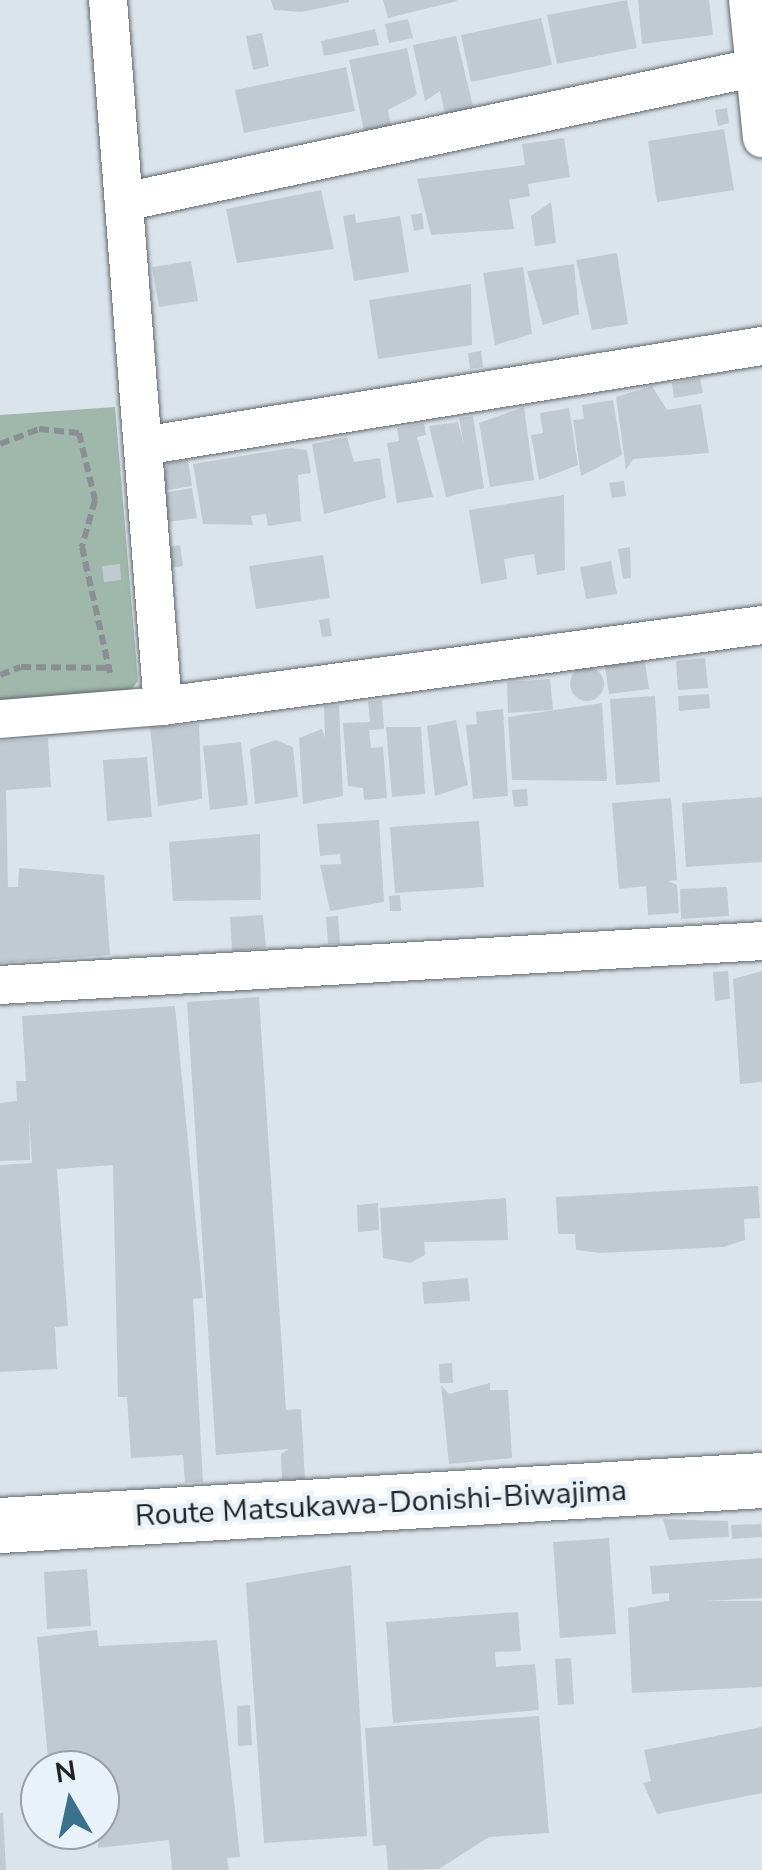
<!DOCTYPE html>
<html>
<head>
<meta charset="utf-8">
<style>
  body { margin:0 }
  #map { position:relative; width:762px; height:1870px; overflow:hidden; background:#dce4eb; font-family:"Nunito Sans",sans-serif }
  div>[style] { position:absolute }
  .green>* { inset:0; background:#a0b7ab }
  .building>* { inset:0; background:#c2cad1 }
  .round { border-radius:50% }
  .path>* { height:6px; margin-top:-3px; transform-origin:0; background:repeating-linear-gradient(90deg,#898f93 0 10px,transparent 0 15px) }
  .roads { filter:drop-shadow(0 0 2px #5f666b) drop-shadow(0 0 2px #5f666b) }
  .street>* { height:38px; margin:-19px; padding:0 19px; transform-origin:19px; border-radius:19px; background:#fff }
  .secondary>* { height:55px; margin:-27.5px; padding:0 27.5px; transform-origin:27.5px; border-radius:27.5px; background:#fff }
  span { translate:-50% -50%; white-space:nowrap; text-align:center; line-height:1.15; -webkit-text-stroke:9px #e9f2f8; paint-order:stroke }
  .street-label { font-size:30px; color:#212426 }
  .north { position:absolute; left:20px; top:1750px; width:100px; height:100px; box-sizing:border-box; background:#e9f2f8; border:2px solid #99a0a4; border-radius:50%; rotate:351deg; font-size:28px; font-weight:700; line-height:40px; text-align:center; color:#212426 }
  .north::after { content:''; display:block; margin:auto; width:35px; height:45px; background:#39728c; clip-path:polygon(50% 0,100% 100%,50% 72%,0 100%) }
</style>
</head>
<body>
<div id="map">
  <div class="green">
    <i style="clip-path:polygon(115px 407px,138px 681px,127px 695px,0 704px,0 415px)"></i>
  </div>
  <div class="building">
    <i style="clip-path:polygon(271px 0,349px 0,349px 2px,302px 12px,274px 10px)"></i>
    <i style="clip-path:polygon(383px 0,456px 0,457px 1px,388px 18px)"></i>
    <i style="clip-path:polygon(627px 0,637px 48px,557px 64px,547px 15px)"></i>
    <i style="clip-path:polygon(638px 0,709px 0,713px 35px,642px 44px)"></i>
    <i style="clip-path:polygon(541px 18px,552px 65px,471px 82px,461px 35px)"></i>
    <i style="clip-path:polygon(408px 19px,413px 38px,389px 43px,385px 24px)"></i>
    <i style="clip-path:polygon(375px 29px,379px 45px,324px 56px,321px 41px)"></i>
    <i style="clip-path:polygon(262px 33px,269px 66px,253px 70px,246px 36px)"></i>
    <i style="clip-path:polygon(456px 36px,475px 114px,446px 119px,440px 91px,425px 101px,413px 45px)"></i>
    <i style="clip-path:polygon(407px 48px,417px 95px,388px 110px,392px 130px,365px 135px,349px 60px)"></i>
    <i style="clip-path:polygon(346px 67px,355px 111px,244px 133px,235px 90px)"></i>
    <i style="clip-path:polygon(727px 108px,729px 123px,718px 126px,715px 110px)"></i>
    <i style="clip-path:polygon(724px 129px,734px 190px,657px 202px,648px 141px)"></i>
    <i style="clip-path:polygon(564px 138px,570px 177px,528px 184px,530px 196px,509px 200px,514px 229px,431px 235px,417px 179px,525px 165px,522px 144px)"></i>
    <i style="clip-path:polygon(321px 190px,334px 249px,237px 263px,226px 209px)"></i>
    <i style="clip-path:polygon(551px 202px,556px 243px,535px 246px,531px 216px)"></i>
    <i style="clip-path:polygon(422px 213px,424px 229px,414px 231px,411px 215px)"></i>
    <i style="clip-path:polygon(355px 214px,356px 223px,400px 216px,409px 272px,354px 281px,343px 216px)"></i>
    <i style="clip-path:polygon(617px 253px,628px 324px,592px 330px,576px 260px)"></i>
    <i style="clip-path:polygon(191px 261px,198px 301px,159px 307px,152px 267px)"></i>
    <i style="clip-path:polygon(574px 264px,579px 314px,543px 325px,527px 271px)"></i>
    <i style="clip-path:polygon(523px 267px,532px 334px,495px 345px,483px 273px)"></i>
    <i style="clip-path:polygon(471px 284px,472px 345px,378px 359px,369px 300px)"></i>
    <i style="clip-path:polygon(481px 351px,483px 367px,470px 369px,468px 353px)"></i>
    <i style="clip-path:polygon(700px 378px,703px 393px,674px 398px,672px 383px)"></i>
    <i style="clip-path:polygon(652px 386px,667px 410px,701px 404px,709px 453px,633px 459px,626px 470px,616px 397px)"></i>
    <i style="clip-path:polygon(613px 400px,622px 455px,581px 476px,573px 420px,584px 419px,582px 405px)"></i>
    <i style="clip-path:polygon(524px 407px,534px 480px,490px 487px,479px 423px)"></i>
    <i style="clip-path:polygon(569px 408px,578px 465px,539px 480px,531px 435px,543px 433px,540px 413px)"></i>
    <i style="clip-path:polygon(473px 416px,484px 488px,446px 497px,429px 426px,458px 422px,464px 445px,459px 418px)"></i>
    <i style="clip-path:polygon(424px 423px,426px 435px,417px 437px,433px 497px,397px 503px,387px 443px,399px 441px,397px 428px)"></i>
    <i style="clip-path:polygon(347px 437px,354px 462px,380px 458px,386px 498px,324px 514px,312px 444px)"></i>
    <i style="clip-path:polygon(291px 448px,307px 450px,311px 473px,298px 475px,301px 521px,268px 526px,266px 514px,251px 516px,253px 525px,203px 524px,193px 464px)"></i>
    <i style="clip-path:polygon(188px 460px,192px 486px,162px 491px,167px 463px)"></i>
    <i style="clip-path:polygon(624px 481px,626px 496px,612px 498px,609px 483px)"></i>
    <i style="clip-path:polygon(192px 488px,197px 518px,167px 522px,162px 493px)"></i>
    <i style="clip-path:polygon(564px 495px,565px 570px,537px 575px,534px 554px,504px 559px,507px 579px,481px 584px,469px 510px)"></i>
    <i style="clip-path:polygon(180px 545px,183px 566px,171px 568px,168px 547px)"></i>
    <i style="clip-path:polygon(630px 547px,631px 578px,623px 579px,618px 549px)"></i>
    <i style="clip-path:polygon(323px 555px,330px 598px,256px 609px,249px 566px)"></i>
    <i style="clip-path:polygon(611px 561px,617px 594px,586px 599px,580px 567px)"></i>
    <i style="clip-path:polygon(120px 564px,121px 580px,104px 582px,102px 566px)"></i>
    <i style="clip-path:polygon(329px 618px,332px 636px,322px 637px,319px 620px)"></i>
    <i style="clip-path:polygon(705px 658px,708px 688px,678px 690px,676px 661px)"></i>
    <i style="clip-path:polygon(645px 661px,649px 689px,609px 694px,605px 666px)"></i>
    <i class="round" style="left:570px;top:667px;width:34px;height:34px"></i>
    <i style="clip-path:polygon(550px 679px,553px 710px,508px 713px,507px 682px)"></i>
    <i style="clip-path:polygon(709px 694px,710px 708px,679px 711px,678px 696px)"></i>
    <i style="clip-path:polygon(655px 696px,660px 782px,616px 785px,610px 699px)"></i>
    <i style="clip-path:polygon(382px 700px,384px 729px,369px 730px,371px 748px,383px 747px,387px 798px,364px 800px,363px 788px,348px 786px,343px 723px,370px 722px,368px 701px)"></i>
    <i style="clip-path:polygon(602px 703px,607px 781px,512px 780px,508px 717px)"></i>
    <i style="clip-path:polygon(339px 705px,343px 796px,303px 804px,299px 738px,322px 729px,325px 738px,324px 706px)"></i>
    <i style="clip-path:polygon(503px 709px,508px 796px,473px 799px,466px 725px,477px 724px,476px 712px)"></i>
    <i style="clip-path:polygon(456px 720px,468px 785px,435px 796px,427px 726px)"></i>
    <i style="clip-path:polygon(199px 724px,202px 799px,158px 806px,150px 727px)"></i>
    <i style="clip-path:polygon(386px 727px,421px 727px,425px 794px,392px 797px)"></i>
    <i style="clip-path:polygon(48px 738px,51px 787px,6px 790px,8px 887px,18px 887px,19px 868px,104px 875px,110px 955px,0 963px,0 741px)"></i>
    <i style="clip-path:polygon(276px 740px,293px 747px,298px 797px,255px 804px,250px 749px)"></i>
    <i style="clip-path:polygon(241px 742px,248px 805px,210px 810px,203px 746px)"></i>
    <i style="clip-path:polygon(147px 757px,152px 817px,107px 821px,103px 760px)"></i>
    <i style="clip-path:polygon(527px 789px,528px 806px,514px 807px,512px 790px)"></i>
    <i style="clip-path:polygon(762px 797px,762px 862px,686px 867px,682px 803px)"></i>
    <i style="clip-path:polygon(671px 798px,677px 880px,668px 881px,677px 885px,679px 913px,648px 915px,646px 886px,619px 889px,612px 803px)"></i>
    <i style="clip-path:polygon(379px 820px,384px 902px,330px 911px,320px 865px,341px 864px,340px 854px,320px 856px,317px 824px)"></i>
    <i style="clip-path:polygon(479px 821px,484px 887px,395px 893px,390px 827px)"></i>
    <i style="clip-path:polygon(260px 834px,261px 900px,173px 901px,169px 842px)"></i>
    <i style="clip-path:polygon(727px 887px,729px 916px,681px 919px,680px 889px)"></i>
    <i style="clip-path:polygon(400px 895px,401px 911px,390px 911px,389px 896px)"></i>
    <i style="clip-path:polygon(263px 915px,266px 948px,232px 951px,230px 917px)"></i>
    <i style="clip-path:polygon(338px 916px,340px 944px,328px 944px,326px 917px)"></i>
    <i style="clip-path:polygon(728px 971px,730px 999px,715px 1001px,713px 972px)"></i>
    <i style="clip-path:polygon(762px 971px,762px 1082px,740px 1084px,733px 979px)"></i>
    <i style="clip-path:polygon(259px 997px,286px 1410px,301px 1409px,305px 1479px,282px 1480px,281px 1454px,289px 1449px,216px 1455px,187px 1002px)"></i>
    <i style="clip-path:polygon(175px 1006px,203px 1298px,193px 1299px,203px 1482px,185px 1483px,183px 1455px,131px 1458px,127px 1397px,118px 1397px,113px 1165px,57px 1169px,68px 1326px,55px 1327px,57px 1369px,0 1372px,0 1165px,32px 1163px,29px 1117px,30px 1160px,0 1161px,0 1103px,17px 1101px,16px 1081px,26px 1081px,22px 1016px)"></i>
    <i style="clip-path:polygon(758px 1186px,760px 1218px,744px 1219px,745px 1240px,723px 1247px,601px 1253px,576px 1250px,575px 1234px,558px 1234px,556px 1197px)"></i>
    <i style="clip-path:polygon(506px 1198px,508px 1240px,424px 1242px,425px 1255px,410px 1263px,383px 1258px,380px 1208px)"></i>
    <i style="clip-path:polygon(378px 1203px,379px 1230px,358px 1232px,357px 1205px)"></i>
    <i style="clip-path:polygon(468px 1278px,470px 1301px,424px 1304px,422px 1282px)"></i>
    <i style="clip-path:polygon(452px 1363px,453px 1383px,440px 1383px,439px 1364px)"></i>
    <i style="clip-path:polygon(490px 1383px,490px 1390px,508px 1390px,512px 1458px,449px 1464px,441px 1385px,449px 1394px)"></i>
    <i style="clip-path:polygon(663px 1519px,728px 1521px,729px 1537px,669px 1540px)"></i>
    <i style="clip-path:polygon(761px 1524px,762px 1537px,732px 1539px,731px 1525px)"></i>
    <i style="clip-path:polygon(609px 1538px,616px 1634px,560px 1638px,553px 1542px)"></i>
    <i style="clip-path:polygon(762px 1558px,762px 1598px,669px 1603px,669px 1593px,652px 1594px,650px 1566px)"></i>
    <i style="clip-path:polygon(351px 1565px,367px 1836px,264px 1843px,246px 1583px)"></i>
    <i style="clip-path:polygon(87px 1569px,91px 1626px,47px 1629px,44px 1572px)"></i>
    <i style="clip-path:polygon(667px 1601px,762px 1601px,762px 1687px,632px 1693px,628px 1608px)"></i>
    <i style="clip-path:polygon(518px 1612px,521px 1651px,495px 1652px,496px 1667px,535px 1664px,539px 1710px,393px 1723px,386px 1622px)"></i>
    <i style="clip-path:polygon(97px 1630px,99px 1646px,217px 1640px,240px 1857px,227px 1858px,229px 1870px,172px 1870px,169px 1840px,98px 1848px,100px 1770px,49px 1770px,37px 1637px)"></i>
    <i style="clip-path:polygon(571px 1658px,574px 1704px,558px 1705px,555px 1659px)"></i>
    <i style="clip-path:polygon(250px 1705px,252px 1745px,238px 1746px,237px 1706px)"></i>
    <i style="clip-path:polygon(539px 1716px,549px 1833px,489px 1837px,439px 1869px,388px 1870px,386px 1845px,373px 1846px,365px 1728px)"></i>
    <i style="clip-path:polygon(762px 1727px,762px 1793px,657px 1814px,643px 1783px,651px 1781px,644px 1750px)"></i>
    <i style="clip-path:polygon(0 1813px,3px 1813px,6px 1870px,0 1870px)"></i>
  </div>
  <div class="path">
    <i style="left:0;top:444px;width:42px;rotate:-21deg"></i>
    <i style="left:39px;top:429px;width:40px;rotate:5.7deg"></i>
    <i style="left:79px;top:433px;width:69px;rotate:76.6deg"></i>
    <i style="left:95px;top:500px;width:49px;rotate:105.5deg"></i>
    <i style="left:82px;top:547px;width:129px;rotate:77.5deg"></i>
    <i style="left:0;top:675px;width:22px;rotate:-21deg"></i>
    <i style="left:21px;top:667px;width:91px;rotate:0.6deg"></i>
  </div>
  <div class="roads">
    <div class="street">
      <i style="left:108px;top:0;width:708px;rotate:85.55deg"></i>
      <i style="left:748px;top:0;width:139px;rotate:84.2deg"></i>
      <i style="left:124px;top:202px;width:652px;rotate:-12.03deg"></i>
      <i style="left:143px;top:446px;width:627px;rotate:-9.18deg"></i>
      <i style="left:0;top:719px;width:164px;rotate:-4.6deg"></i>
      <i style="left:163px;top:706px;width:604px;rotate:-7.7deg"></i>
      <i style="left:0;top:985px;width:763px;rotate:-3.3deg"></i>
    </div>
    <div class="secondary">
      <i style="left:0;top:1525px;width:763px;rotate:-3.38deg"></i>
    </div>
  </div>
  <div class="street-label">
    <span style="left:381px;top:1504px;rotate:-3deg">Route Matsukawa-Donishi-Biwajima</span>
  </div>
  <div class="north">N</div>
</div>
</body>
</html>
